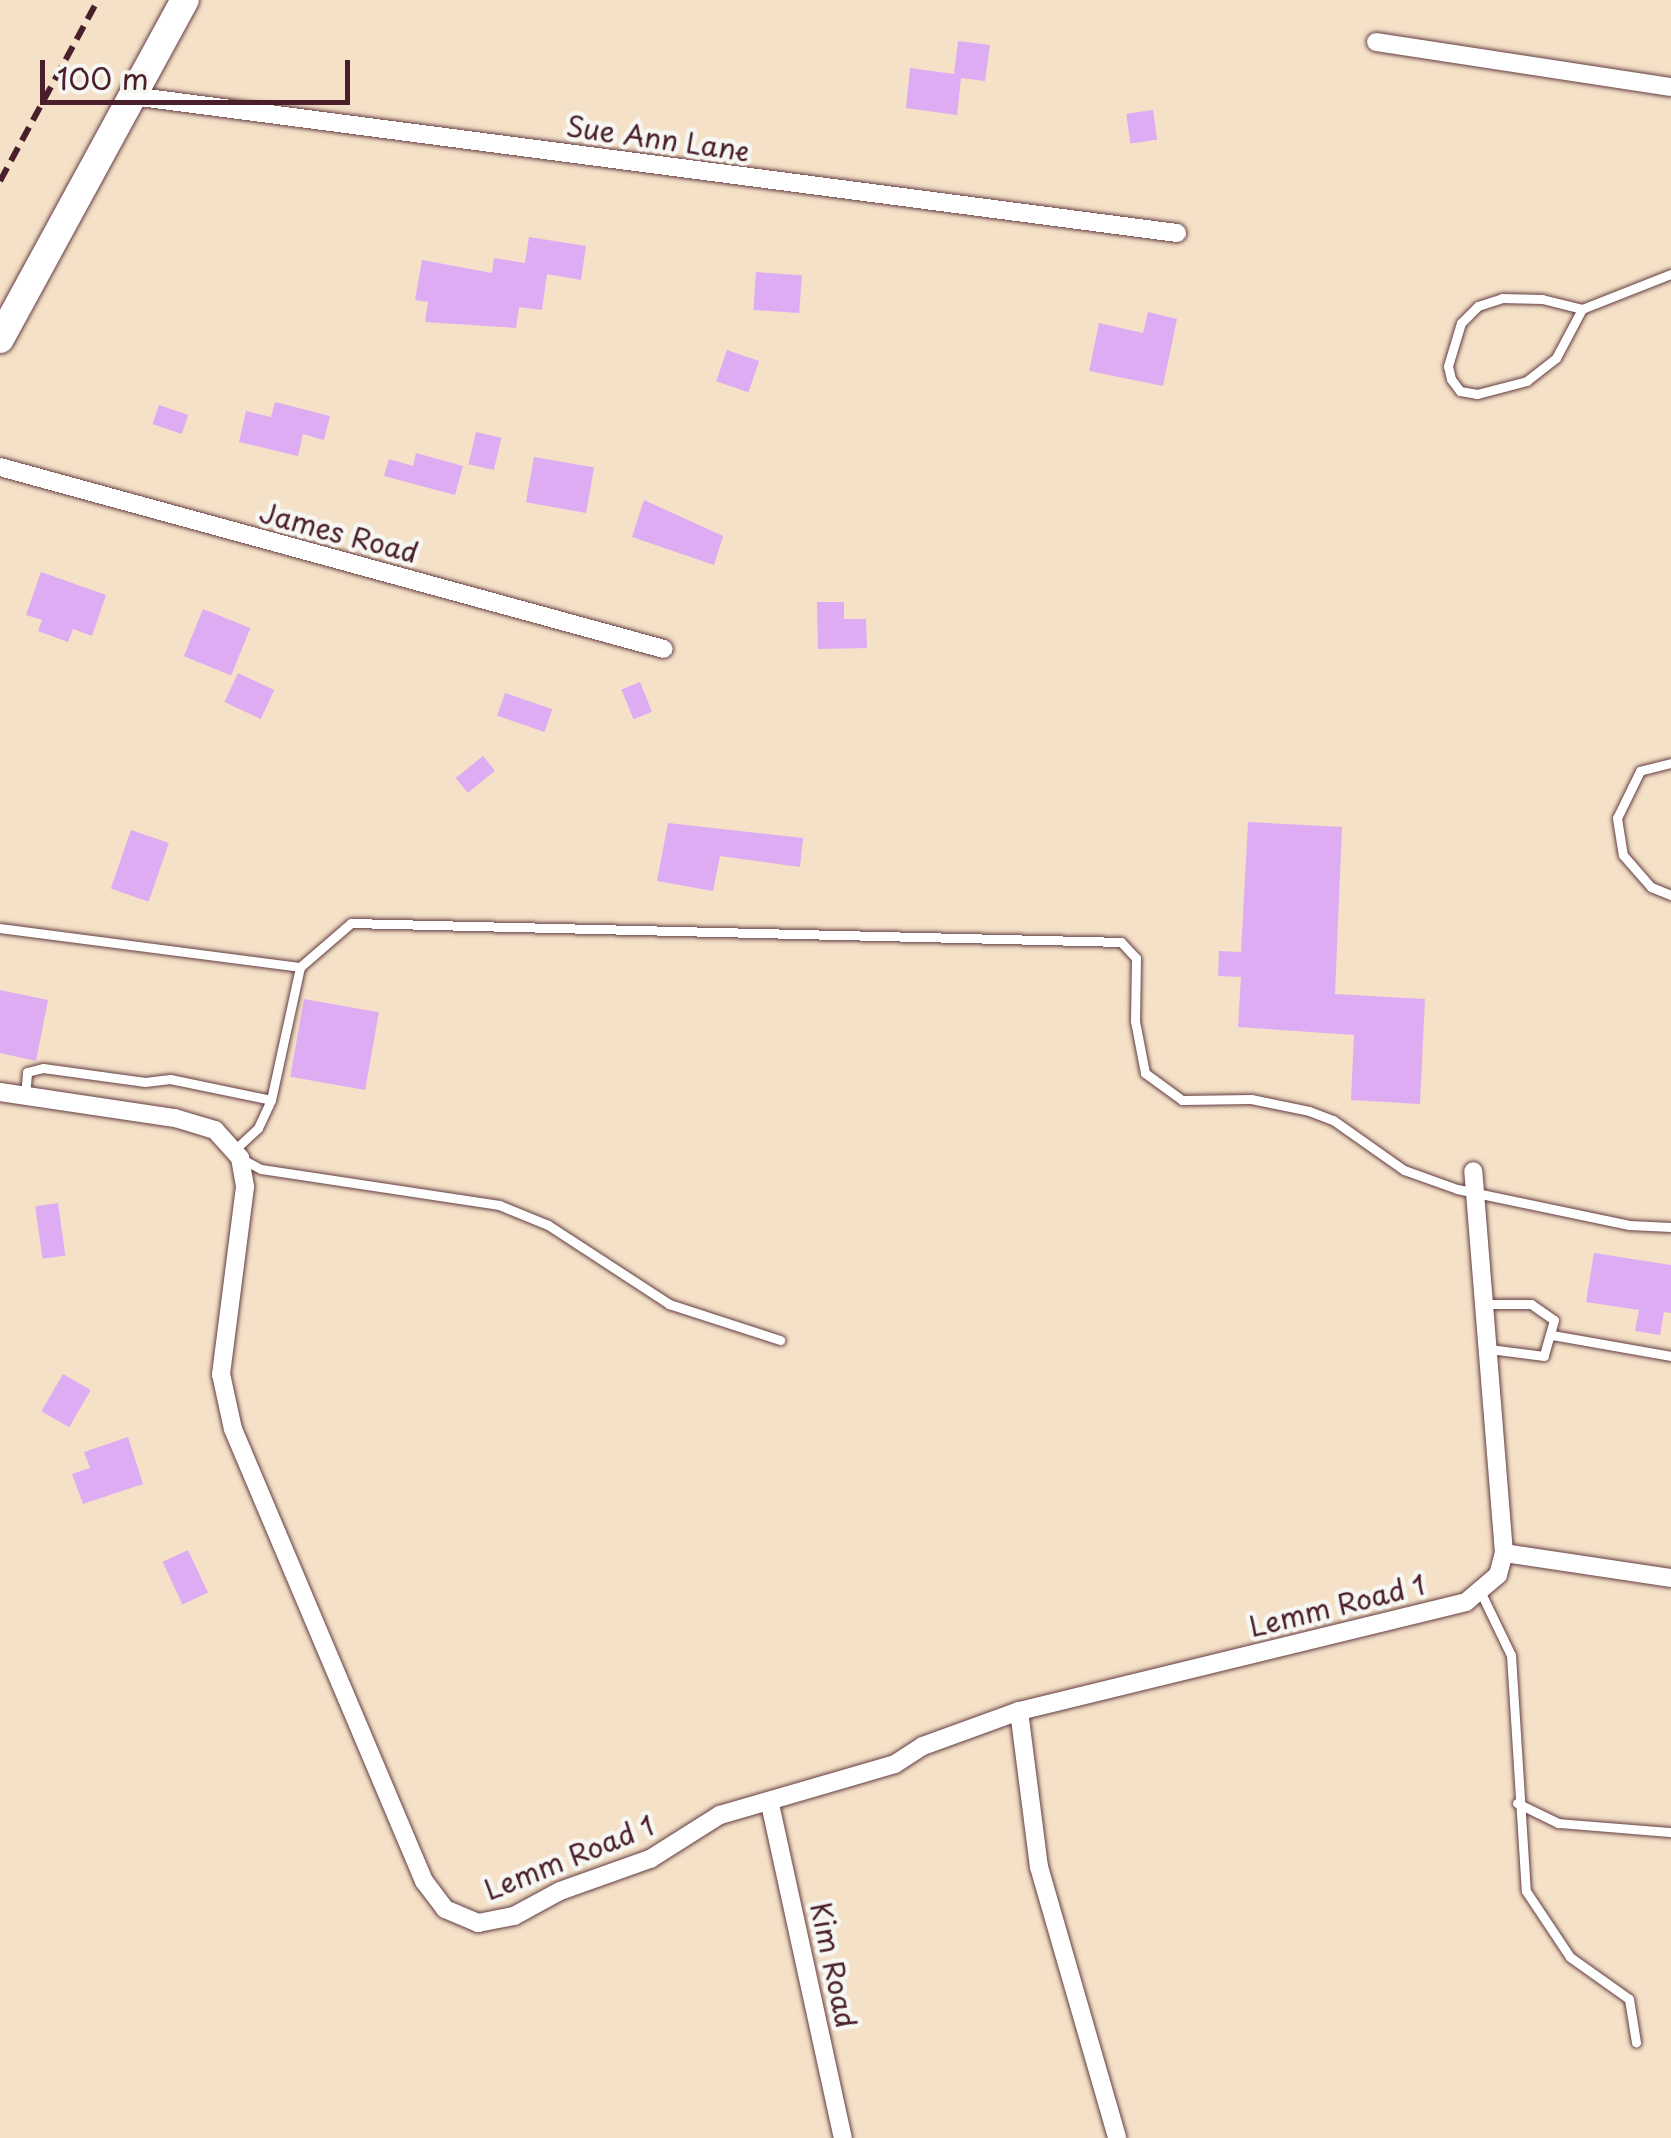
<!DOCTYPE html>
<style>
body{margin:0}
#map{position:relative;width:1671px;height:2138px;overflow:hidden;background:#f4e1c7;font-family:"Playpen Sans",sans-serif}
div>[style]{position:absolute}
[style*='--x']{left:calc(var(--x)*1px);top:calc(var(--y)*1px);width:calc(var(--w)*1px);rotate:calc(var(--a)*1deg)}
.building>*{inset:0;background:#deacf2;transform-origin:0 0}
.roads{filter:drop-shadow(0 0 2px #643c42) drop-shadow(0 0 2px #643c42)}
.service>*{height:9px;margin:-4.5px;padding:0 4.5px;transform-origin:4.5px;border-radius:4.5px;background:#fff}
.minor>*{height:18px;margin:-9px;padding:0 9px;transform-origin:9px;border-radius:9px;background:#fff}
.secondary>*{height:28px;margin:-14px;padding:0 14px;transform-origin:14px;border-radius:14px;background:#fff}
.rail>*{height:6px;margin-top:-3px;transform-origin:0;background:repeating-linear-gradient(90deg,#4a1f2b 0 15px,transparent 0 23px)}
span{translate:-50% -50%;white-space:nowrap;text-align:center;line-height:1.15;-webkit-text-stroke:9px #f6f6f2;paint-order:stroke}
.street-label{font-size:28px;color:#4a1f2b}
.scale{position:absolute;left:40px;top:60px;width:310px;height:45px;box-sizing:border-box;border:5px solid #4a1f2b;border-top:0;padding-left:12px;font-size:30px;line-height:35px;white-space:nowrap;color:#4a1f2b;-webkit-text-stroke:8px #f6f6f2;paint-order:stroke}
</style>
<div id="map">
<div class="building">
<i style="clip-path:polygon(958px 41px,990px 45px,985px 81px,961px 78px,957px 115px,906px 108px,910px 68px,954px 74px)"></i>
<i style="left:1153px;top:110px;width:30px;height:27px;rotate:82deg"></i>
<i style="clip-path:polygon(529px 237px,586px 246px,581px 280px,547px 274px,542px 310px,519px 307px,516px 328px,425px 322px,428px 302px,415px 300px,422px 260px,492px 273px,494px 258px,525px 263px)"></i>
<i style="left:756px;top:272px;width:46px;height:38px;rotate:4deg"></i>
<i style="clip-path:polygon(1148px 312px,1177px 319px,1163px 386px,1089px 371px,1099px 323px,1143px 333px)"></i>
<i style="left:727px;top:350px;width:34px;height:33px;rotate:19deg"></i>
<i style="clip-path:polygon(275px 402px,330px 416px,324px 440px,303px 434px,298px 456px,239px 442px,246px 411px,271px 417px)"></i>
<i style="left:159px;top:405px;width:31px;height:20px;rotate:19deg"></i>
<i style="left:476px;top:432px;width:26px;height:33px;rotate:13deg"></i>
<i style="clip-path:polygon(416px 453px,463px 466px,455px 495px,384px 476px,389px 459px,413px 466px)"></i>
<i style="left:534px;top:457px;width:61px;height:46px;rotate:10deg"></i>
<i style="clip-path:polygon(644px 500px,723px 536px,714px 565px,632px 537px)"></i>
<i style="clip-path:polygon(41px 572px,106px 595px,92px 636px,73px 629px,68px 642px,38px 631px,42px 620px,26px 615px)"></i>
<i style="clip-path:polygon(817px 602px,844px 602px,844px 619px,866px 619px,867px 648px,818px 649px)"></i>
<i style="left:203px;top:609px;width:51px;height:51px;rotate:22deg"></i>
<i style="left:238px;top:673px;width:40px;height:32px;rotate:25deg"></i>
<i style="left:640px;top:682px;width:32px;height:20px;rotate:68deg"></i>
<i style="left:505px;top:693px;width:50px;height:24px;rotate:19deg"></i>
<i style="left:483px;top:756px;width:19px;height:35px;rotate:51deg"></i>
<i style="clip-path:polygon(1248px 822px,1342px 827px,1335px 994px,1425px 999px,1420px 1104px,1351px 1100px,1354px 1035px,1238px 1027px,1241px 977px,1218px 976px,1219px 951px,1241px 952px)"></i>
<i style="clip-path:polygon(668px 823px,803px 838px,800px 867px,720px 856px,713px 891px,657px 881px)"></i>
<i style="left:131px;top:830px;width:40px;height:62px;rotate:19deg"></i>
<i style="clip-path:polygon(0 990px,48px 1000px,36px 1061px,0 1053px)"></i>
<i style="left:304px;top:999px;width:76px;height:79px;rotate:10deg"></i>
<i style="left:58px;top:1203px;width:53px;height:23px;rotate:82deg"></i>
<i style="clip-path:polygon(1594px 1253px,1671px 1265px,1671px 1313px,1664px 1312px,1660px 1335px,1635px 1331px,1639px 1310px,1586px 1302px)"></i>
<i style="left:63px;top:1374px;width:32px;height:43px;rotate:30deg"></i>
<i style="clip-path:polygon(128px 1437px,143px 1484px,83px 1504px,72px 1474px,90px 1468px,84px 1452px)"></i>
<i style="left:188px;top:1550px;width:47px;height:28px;rotate:65deg"></i>
</div>
<div class="roads">
<div class="service">
<i style="--x:1582;--y:309;--w:55;--a:118"></i>
<i style="--x:1556;--y:358;--w:37;--a:142"></i>
<i style="--x:1527;--y:381;--w:52;--a:165.4"></i>
<i style="--x:1477;--y:394;--w:17;--a:-170"></i>
<i style="--x:1460;--y:391;--w:15;--a:-127"></i>
<i style="--x:1451;--y:379;--w:13;--a:-103"></i>
<i style="--x:1448;--y:366;--w:45;--a:-73.2"></i>
<i style="--x:1461;--y:323;--w:24;--a:-45"></i>
<i style="--x:1478;--y:306;--w:25;--a:-18"></i>
<i style="--x:1502;--y:298;--w:40;--a:1.4"></i>
<i style="--x:1542;--y:299;--w:41;--a:14"></i>
<i style="--x:1582;--y:309;--w:96;--a:-21.5"></i>
<i style="--x:1671;--y:763;--w:32;--a:166"></i>
<i style="--x:1640;--y:771;--w:52;--a:116.1"></i>
<i style="--x:1617;--y:818;--w:37;--a:81"></i>
<i style="--x:1623;--y:855;--w:43;--a:48.8"></i>
<i style="--x:1651;--y:887;--w:22;--a:22"></i>
<i style="--x:0;--y:928;--w:303;--a:7.4"></i>
<i style="--x:25;--y:1096;--w:24;--a:-85"></i>
<i style="--x:27;--y:1072;--w:16;--a:-14"></i>
<i style="--x:43;--y:1068;--w:103;--a:7.8"></i>
<i style="--x:145;--y:1082;--w:25;--a:-7"></i>
<i style="--x:170;--y:1079;--w:103;--a:11.7"></i>
<i style="--x:271;--y:1100;--w:31;--a:115"></i>
<i style="--x:258;--y:1128;--w:33;--a:137"></i>
<i style="--x:271;--y:1100;--w:136;--a:-77.7"></i>
<i style="--x:300;--y:967;--w:67;--a:-40.8"></i>
<i style="--x:351;--y:923;--w:770;--a:1.41"></i>
<i style="--x:1121;--y:942;--w:22;--a:47"></i>
<i style="--x:1136;--y:958;--w:63;--a:90.9"></i>
<i style="--x:1135;--y:1021;--w:53;--a:79.1"></i>
<i style="--x:1145;--y:1073;--w:46;--a:36.1"></i>
<i style="--x:1182;--y:1100;--w:69;--a:-0.8"></i>
<i style="--x:1251;--y:1099;--w:59;--a:11.7"></i>
<i style="--x:1309;--y:1111;--w:26;--a:21"></i>
<i style="--x:1333;--y:1120;--w:87;--a:35.2"></i>
<i style="--x:1404;--y:1170;--w:56;--a:19.7"></i>
<i style="--x:1457;--y:1189;--w:176;--a:11.8"></i>
<i style="--x:1629;--y:1225;--w:42;--a:2.7"></i>
<i style="--x:242;--y:1159;--w:21;--a:28"></i>
<i style="--x:261;--y:1169;--w:241;--a:8.6"></i>
<i style="--x:499;--y:1205;--w:53;--a:22.2"></i>
<i style="--x:548;--y:1225;--w:145;--a:33.1"></i>
<i style="--x:669;--y:1304;--w:117;--a:18"></i>
<i style="--x:1485;--y:1304;--w:46;--a:0"></i>
<i style="--x:1531;--y:1304;--w:28;--a:35"></i>
<i style="--x:1554;--y:1320;--w:37;--a:106"></i>
<i style="--x:1544;--y:1356;--w:55;--a:-172.7"></i>
<i style="--x:1552;--y:1335;--w:121;--a:10"></i>
<i style="--x:1480;--y:1591;--w:71;--a:64.2"></i>
<i style="--x:1511;--y:1655;--w:236;--a:86.4"></i>
<i style="--x:1526;--y:1891;--w:79;--a:56.3"></i>
<i style="--x:1570;--y:1957;--w:72;--a:35.4"></i>
<i style="--x:1629;--y:1999;--w:44;--a:80.8"></i>
<i style="--x:1517;--y:1803;--w:46;--a:26"></i>
<i style="--x:1558;--y:1823;--w:113;--a:4.6"></i>
</div>
<div class="minor">
<i style="--x:1376;--y:42;--w:298;--a:8.7"></i>
<i style="--x:132;--y:96;--w:1054;--a:7.47"></i>
<i style="--x:0;--y:467;--w:688;--a:15.33"></i>
<i style="--x:0;--y:1092;--w:177;--a:8.5"></i>
<i style="--x:175;--y:1118;--w:42;--a:16.7"></i>
<i style="--x:215;--y:1130;--w:38;--a:48"></i>
<i style="--x:240;--y:1158;--w:29;--a:80"></i>
<i style="--x:245;--y:1187;--w:189;--a:97.3"></i>
<i style="--x:221;--y:1374;--w:56;--a:77.7"></i>
<i style="--x:233;--y:1429;--w:491;--a:67.1"></i>
<i style="--x:424;--y:1881;--w:35;--a:53"></i>
<i style="--x:445;--y:1909;--w:36;--a:23"></i>
<i style="--x:478;--y:1923;--w:37;--a:-11"></i>
<i style="--x:514;--y:1916;--w:52;--a:-28.5"></i>
<i style="--x:560;--y:1891;--w:96;--a:-19.6"></i>
<i style="--x:650;--y:1859;--w:83;--a:-32.2"></i>
<i style="--x:720;--y:1815;--w:182;--a:-16.2"></i>
<i style="--x:895;--y:1764;--w:33;--a:-33"></i>
<i style="--x:923;--y:1746;--w:102;--a:-20"></i>
<i style="--x:1019;--y:1711;--w:460;--a:-13.7"></i>
<i style="--x:1466;--y:1602;--w:42;--a:-40.2"></i>
<i style="--x:1498;--y:1575;--w:23;--a:-75"></i>
<i style="--x:1504;--y:1553;--w:383;--a:-94.6"></i>
<i style="--x:1504;--y:1553;--w:169;--a:8.5"></i>
<i style="--x:1019;--y:1711;--w:157;--a:82.7"></i>
<i style="--x:1039;--y:1867;--w:282;--a:73.9"></i>
<i style="--x:770;--y:1804;--w:342;--a:77.7"></i>
</div>
<div class="secondary">
<i style="--x:0;--y:339;--w:386;--a:-61.4"></i>
</div>
</div>
<div class="rail">
<i style="--x:0;--y:181;--w:206;--a:-61.6"></i>
</div>
<div class="street-label">
<span style="left:658px;top:138px;rotate:8deg">Sue Ann Lane</span>
<span style="left:339px;top:532px;rotate:15deg">James Road</span>
<span style="left:1337px;top:1605px;rotate:-14deg">Lemm Road 1</span>
<span style="left:569px;top:1857px;rotate:-22deg">Lemm Road 1</span>
<span style="left:834px;top:1965px;rotate:78deg">Kim Road</span>
</div>
<div class="scale">100 m</div>
</div>
